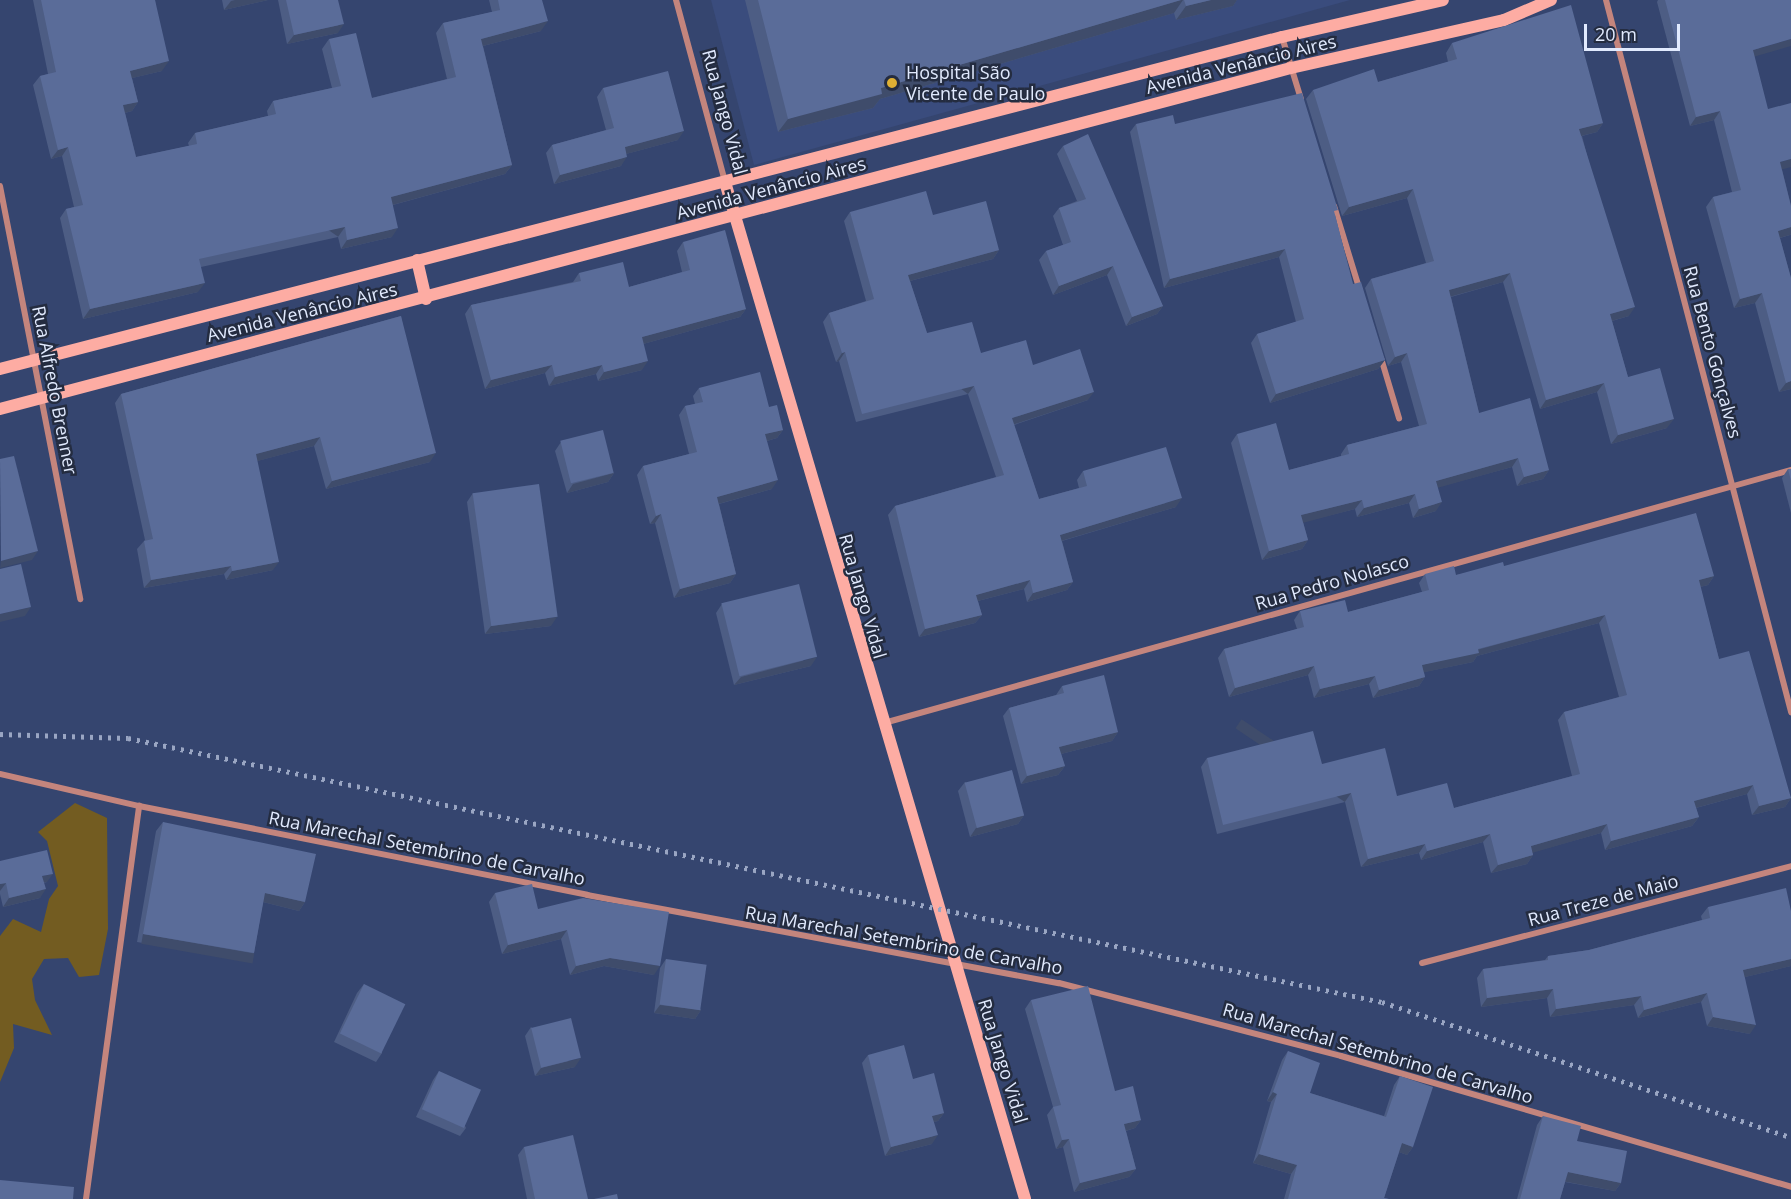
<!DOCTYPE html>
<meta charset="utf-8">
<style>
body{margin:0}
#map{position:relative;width:1791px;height:1199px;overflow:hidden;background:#35456f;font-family:"Open Sans",sans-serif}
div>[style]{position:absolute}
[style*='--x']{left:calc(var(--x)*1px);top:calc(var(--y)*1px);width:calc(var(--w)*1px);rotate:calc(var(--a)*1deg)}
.built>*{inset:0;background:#3a4c7d}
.green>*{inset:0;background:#735c21}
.street>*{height:6px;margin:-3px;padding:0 3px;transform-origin:3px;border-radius:3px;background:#c4857d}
.secondary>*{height:12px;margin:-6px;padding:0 6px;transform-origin:6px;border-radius:6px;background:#fdaca3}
.rail>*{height:4.5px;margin-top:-2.25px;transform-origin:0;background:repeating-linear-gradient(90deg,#9aa6c3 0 3px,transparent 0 9px)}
.wall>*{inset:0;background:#4d5d84}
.shaded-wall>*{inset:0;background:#3f4c6b;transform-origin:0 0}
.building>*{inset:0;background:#5a6c99;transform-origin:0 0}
.dots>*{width:16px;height:16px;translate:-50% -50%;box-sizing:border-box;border:3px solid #242c40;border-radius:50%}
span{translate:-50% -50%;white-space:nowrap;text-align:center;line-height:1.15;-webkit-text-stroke:5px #242c40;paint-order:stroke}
.street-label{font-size:18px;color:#e1eafe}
.poi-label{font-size:18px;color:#e1eafe}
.left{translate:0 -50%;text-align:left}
.scale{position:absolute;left:1584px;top:24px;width:96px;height:27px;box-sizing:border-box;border:3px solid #e1eafe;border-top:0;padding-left:8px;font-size:18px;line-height:21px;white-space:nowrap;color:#e1eafe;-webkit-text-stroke:4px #242c40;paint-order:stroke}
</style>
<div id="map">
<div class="built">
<i style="clip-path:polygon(711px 0,1350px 0,754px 165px)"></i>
</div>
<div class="green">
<i style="clip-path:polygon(75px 803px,107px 818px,108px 929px,99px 975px,79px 977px,68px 958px,44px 959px,32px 979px,35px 1000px,52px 1035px,13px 1024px,14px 1048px,0 1082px,0 936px,13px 919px,41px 932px,49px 899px,58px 886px,47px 841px,38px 832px)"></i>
</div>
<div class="street">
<i style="--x:676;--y:0;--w:188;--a:74.9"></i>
<i style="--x:1606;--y:0;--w:736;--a:75.43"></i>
<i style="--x:1282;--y:37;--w:65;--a:73"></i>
<i style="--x:0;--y:186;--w:421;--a:79"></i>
<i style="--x:1334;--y:206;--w:86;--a:73"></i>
<i style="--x:1381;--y:358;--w:63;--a:73.3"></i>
<i style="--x:884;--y:723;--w:942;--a:-15.59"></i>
<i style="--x:0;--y:774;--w:143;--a:13"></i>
<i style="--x:139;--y:806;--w:457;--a:11.2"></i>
<i style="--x:587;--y:895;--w:480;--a:10.6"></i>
<i style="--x:1059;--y:983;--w:291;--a:14.5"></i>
<i style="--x:1341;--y:1056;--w:469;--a:16.2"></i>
<i style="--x:1422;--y:963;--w:382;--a:-14.7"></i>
<i style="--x:86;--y:1199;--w:397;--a:-82.3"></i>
</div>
<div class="secondary">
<i style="--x:725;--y:182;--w:1060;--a:73.56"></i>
<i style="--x:417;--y:260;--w:40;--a:77"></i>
<i style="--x:0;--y:369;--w:1324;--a:-14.52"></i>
<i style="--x:1282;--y:37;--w:165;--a:-12.9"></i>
<i style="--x:0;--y:409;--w:1335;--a:-14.8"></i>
<i style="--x:1291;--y:68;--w:218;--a:-12.7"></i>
<i style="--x:1504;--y:20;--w:51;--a:-23.1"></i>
</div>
<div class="rail">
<i style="--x:0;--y:734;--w:128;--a:1.8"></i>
<i style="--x:128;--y:738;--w:1281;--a:11.89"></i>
<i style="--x:1382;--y:1002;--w:431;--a:18.3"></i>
</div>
<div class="wall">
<i style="clip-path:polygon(33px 0,155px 0,162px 71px,132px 78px,138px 102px,132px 111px,125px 113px,136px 157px,189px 146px,188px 143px,195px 133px,268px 116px,267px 111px,273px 101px,332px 88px,322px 49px,329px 39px,372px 98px,447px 79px,436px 33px,443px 23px,492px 12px,489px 0,542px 0,541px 31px,483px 46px,512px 165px,505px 174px,393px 205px,392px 237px,341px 249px,338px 237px,201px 267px,198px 292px,83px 319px,60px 218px,66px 209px,74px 207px,62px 156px,51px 159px,33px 85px,40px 76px,48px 74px)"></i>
<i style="clip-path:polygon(222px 0,268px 0,224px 10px)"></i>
<i style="clip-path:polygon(278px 0,338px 0,338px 33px,287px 44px)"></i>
<i style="clip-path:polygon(745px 0,1237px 0,1233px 6px,1176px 20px,1174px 13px,880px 99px,873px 108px,778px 132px)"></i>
<i style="clip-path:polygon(1658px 0,1791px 0,1754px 57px,1791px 206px,1791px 234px,1790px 235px,1780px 238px,1791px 278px,1791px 389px,1779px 392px,1755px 303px,1734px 308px,1706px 207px,1713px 197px,1732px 192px,1714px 120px,1690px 126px,1657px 2px)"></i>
<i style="clip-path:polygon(1452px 43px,1603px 123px,1597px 132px,1582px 136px,1629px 316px,1612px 321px,1628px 377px,1667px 428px,1611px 444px,1597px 392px,1540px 409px,1503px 282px,1451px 297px,1479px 413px,1549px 470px,1543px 479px,1517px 486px,1512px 467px,1438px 487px,1436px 511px,1413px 518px,1409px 503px,1357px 517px,1355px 509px,1303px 522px,1308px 540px,1302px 549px,1262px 560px,1231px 443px,1237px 434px,1289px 470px,1341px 456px,1341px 454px,1347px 445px,1419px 426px,1401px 362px,1388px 366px,1365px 288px,1371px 279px,1426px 263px,1407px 198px,1342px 216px,1306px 99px,1313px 90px,1378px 82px,1448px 62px,1446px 53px)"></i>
<i style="clip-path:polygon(603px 88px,678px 140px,626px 154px,621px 166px,554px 184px,546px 153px,552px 145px,606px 130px,597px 97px)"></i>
<i style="clip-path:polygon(1136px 124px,1175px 124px,1335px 215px,1353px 284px,1385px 360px,1378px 369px,1270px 403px,1251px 343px,1257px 334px,1296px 322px,1279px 257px,1164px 288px,1130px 132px)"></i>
<i style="clip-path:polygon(1063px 146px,1163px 306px,1157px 314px,1126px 326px,1107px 275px,1053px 295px,1039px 260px,1046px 251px,1063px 245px,1053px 216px,1059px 208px,1077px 201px,1057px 154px)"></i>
<i style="clip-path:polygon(850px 212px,933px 215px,999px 250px,993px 259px,910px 281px,927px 333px,981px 353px,1033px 365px,1088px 400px,1014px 425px,1039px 499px,1079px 488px,1077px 480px,1083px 471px,1176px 507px,1062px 541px,1073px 582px,1067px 590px,1027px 602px,1024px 589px,978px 601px,982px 615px,975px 623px,919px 637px,888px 515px,895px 506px,996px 477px,968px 394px,856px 422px,839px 361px,836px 362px,823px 322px,829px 313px,866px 301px,844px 221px)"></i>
<i style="clip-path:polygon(683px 242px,746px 309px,740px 317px,643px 344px,642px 370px,598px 381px,596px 374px,549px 386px,545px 373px,485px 389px,465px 314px,471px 305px,573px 282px,579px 273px,629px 287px,682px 272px,677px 251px)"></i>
<i style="clip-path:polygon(401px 316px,430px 462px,326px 489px,314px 446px,257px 461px,273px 570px,226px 580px,224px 574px,144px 588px,137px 549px,144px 541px,145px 540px,115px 403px,121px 394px)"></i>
<i style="clip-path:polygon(699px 388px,769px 407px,783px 430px,777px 438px,767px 441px,772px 489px,719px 504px,736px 574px,730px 583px,674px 598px,655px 523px,650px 524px,637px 475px,643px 466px,689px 454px,679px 415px,685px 406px,695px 404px,693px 396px)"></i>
<i style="clip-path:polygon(561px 442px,614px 473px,608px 482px,567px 493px,555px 451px)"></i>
<i style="clip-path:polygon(1788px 469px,1791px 469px,1791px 513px,1782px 478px)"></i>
<i style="clip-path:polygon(473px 493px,551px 626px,485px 634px,467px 502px)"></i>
<i style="clip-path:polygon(1504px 566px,1714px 576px,1708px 585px,1700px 587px,1719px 659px,1791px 798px,1785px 807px,1752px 815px,1747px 794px,1696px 808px,1699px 817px,1692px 826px,1605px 850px,1601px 833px,1533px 852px,1533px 855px,1527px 864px,1491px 873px,1483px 842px,1421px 860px,1419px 853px,1361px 867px,1345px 802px,1217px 834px,1201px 767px,1207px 758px,1322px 764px,1397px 796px,1454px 808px,1572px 776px,1558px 720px,1564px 712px,1619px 697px,1599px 623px,1477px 656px,1473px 662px,1424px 672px,1425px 677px,1419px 686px,1373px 698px,1369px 684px,1314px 698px,1308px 675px,1229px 697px,1218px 658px,1224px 649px,1297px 629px,1294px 620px,1300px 611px,1348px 612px,1422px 592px,1419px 583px,1425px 574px,1456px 575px)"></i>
<i style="clip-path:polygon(722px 604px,811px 666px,734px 685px,716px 613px)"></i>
<i style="clip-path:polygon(1062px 686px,1118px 732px,1112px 741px,1061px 754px,1065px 766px,1058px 775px,1021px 784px,1003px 716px,1009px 708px,1056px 695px)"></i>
<i style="clip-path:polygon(965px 782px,1024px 815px,1018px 824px,970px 837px,958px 791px)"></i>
<i style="clip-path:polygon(163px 822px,305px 902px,299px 911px,263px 902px,254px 953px,248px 961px,137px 942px,156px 831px)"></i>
<i style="clip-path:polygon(0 861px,47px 882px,44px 883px,40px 898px,3px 907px,0 894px)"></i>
<i style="clip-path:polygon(495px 893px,538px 909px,654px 975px,604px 966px,570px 975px,561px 939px,502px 954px,489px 902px)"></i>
<i style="clip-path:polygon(1708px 907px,1791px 911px,1791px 966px,1745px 977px,1750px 1034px,1707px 1026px,1701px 1002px,1638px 1018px,1634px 1005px,1550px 1017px,1547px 998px,1481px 1007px,1477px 978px,1483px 969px,1545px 960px,1548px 956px,1589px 950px,1702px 920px,1701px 916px)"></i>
<i style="clip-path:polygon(666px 959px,701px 1010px,695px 1019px,654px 1013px,660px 968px)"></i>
<i style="clip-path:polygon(364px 984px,382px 1053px,376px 1062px,334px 1042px,357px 993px)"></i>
<i style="clip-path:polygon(1031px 1000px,1141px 1120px,1135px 1128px,1126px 1131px,1136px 1169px,1129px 1177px,1074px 1192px,1063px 1147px,1056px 1149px,1047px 1115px,1053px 1107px,1025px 1009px)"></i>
<i style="clip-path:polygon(531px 1027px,575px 1067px,535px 1076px,525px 1036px)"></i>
<i style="clip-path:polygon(1288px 1051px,1310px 1093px,1384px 1116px,1394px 1085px,1400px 1076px,1413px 1147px,1407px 1155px,1399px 1152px,1384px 1198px,1389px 1199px,1284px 1199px,1291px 1174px,1253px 1163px,1271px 1102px,1267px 1101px,1282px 1060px)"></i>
<i style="clip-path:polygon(868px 1055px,913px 1079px,944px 1113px,938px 1121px,934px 1122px,932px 1144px,885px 1156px,862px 1063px)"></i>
<i style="clip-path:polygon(439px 1071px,466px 1128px,460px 1136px,416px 1117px,433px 1080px)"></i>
<i style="clip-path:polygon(1543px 1116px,1577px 1141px,1621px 1183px,1615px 1191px,1565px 1182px,1560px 1199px,1517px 1199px,1537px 1125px)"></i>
<i style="clip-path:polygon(524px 1147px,588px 1199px,527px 1199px,518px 1155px)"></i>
</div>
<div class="shaded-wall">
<i style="clip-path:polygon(235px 0,268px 0,224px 10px,231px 1px)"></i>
<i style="clip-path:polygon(1181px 0,1183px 0,1174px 13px,880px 99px,873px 108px,778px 132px,788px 119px,881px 88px)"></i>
<i style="clip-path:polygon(1211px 0,1237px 0,1233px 6px,1176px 20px,1186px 6px)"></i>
<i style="clip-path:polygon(548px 21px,541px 31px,475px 48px,481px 39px)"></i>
<i style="clip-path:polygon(344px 24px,338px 33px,287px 44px,294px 35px)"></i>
<i style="clip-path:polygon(1791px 39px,1791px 46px,1746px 59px,1753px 50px)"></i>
<i style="clip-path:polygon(169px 61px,162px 71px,124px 80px,130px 71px)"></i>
<i style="clip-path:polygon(138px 102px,132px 111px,117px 115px,123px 105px)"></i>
<i style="clip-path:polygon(1720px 111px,1714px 120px,1690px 126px,1696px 117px)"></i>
<i style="clip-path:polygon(1603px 123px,1597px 132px,1573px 138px,1579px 129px)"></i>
<i style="clip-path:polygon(684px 131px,678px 140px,619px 156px,625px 147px)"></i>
<i style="clip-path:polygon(68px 147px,62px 156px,51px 159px,58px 150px)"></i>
<i style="clip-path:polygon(627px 157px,621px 166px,554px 184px,560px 175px)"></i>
<i style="clip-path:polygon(1791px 159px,1791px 167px,1773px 172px,1780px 162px)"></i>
<i style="clip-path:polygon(512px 165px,505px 174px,385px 207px,391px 197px)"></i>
<i style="clip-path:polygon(1413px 189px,1407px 198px,1342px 216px,1349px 207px)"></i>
<i style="left:345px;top:227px;width:12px;height:149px;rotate:125deg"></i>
<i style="clip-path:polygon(1791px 227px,1791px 234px,1790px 235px,1772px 240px,1778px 231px)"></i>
<i style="clip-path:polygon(398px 228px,392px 237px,341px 249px,347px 240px)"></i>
<i style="clip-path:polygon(1285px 249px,1279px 257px,1164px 288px,1170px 279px)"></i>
<i style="clip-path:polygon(999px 250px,993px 259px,902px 283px,908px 275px)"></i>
<i style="clip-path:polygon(1113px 266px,1107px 275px,1053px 295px,1059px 286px)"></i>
<i style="clip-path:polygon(1510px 273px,1503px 282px,1442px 299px,1449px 290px)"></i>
<i style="clip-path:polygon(205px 283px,198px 292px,83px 319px,90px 309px)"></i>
<i style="clip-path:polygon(1762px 293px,1755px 303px,1734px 308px,1740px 299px)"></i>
<i style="clip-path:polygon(1163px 306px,1157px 314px,1126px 326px,1132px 317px)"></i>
<i style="clip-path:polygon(1635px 307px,1629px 316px,1604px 323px,1610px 314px)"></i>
<i style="clip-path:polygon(746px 309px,740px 317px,636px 346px,642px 337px)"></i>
<i style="clip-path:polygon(845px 352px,839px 361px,836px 362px,842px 353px)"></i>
<i style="clip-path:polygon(1407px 353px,1401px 362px,1388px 366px,1395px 357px)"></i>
<i style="clip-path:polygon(1385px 360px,1378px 369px,1270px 403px,1276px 394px)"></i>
<i style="clip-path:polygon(648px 361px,642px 370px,598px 381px,604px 372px)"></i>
<i style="clip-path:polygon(552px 365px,545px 373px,485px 389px,491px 380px)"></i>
<i style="clip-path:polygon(602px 365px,596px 374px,549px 386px,555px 377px)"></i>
<i style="clip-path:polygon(1791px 381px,1791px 389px,1779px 392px,1786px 383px)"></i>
<i style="clip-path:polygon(1604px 383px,1597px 392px,1540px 409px,1546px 400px)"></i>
<i style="left:974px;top:386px;width:10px;height:115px;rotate:127deg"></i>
<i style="clip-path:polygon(1094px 392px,1088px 400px,1006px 427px,1012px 418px)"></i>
<i style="clip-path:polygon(1674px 419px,1667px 428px,1611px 444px,1618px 435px)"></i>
<i style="clip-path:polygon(783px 430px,777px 438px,759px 443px,765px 434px)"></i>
<i style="clip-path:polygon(320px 437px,314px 446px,250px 463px,256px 454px)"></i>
<i style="clip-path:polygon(436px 453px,430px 462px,326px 489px,332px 481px)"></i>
<i style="clip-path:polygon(1518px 458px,1512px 467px,1430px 490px,1436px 481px)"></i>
<i style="clip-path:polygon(1549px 470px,1543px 479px,1517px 486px,1524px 477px)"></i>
<i style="clip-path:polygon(614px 473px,608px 482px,567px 493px,573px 484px)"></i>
<i style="clip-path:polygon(778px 480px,772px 489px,711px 506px,717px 497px)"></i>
<i style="clip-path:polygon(1415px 494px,1409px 503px,1357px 517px,1364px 508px)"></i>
<i style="clip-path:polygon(1182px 498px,1176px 507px,1054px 543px,1060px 535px)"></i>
<i style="clip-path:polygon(1362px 500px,1355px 509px,1295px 525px,1301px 515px)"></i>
<i style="clip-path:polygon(1442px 502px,1436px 511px,1413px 518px,1419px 509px)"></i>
<i style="clip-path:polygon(661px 514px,655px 523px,650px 524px,656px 516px)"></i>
<i style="clip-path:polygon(1308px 540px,1302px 549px,1262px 560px,1269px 551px)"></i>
<i style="clip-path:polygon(38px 551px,32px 560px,0 568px,1px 561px)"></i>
<i style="clip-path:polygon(279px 562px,273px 570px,226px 580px,232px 571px)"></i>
<i style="clip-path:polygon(231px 566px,224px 574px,144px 588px,151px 580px)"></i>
<i style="clip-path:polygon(736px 574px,730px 583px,674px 598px,680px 589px)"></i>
<i style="clip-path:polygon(1714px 576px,1708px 585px,1692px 589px,1699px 580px)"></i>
<i style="clip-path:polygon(1030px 580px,1024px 589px,970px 603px,976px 595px)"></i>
<i style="clip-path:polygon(1073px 582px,1067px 590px,1027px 602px,1033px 593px)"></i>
<i style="clip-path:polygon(31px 607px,25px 616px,0 622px,0 614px)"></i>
<i style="clip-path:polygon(982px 615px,975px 623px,919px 637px,925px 629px)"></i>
<i style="clip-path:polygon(1605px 615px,1599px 623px,1477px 656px,1473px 662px,1416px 674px,1422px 665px)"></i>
<i style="clip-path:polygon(557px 617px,551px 626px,485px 634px,491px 626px)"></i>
<i style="clip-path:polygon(817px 657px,811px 666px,734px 685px,741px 677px)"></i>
<i style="clip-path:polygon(1314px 666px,1308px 675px,1229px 697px,1235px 688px)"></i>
<i style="clip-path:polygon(1375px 676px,1369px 684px,1314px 698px,1320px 689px)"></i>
<i style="clip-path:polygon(1425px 677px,1419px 686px,1373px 698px,1379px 690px)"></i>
<i style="clip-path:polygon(1118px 732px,1112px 741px,1053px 756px,1059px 747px)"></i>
<i style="clip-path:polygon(1065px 766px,1058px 775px,1021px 784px,1027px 776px)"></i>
<i style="clip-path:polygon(1753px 785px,1747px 794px,1688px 810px,1694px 801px)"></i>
<i style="left:1351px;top:793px;width:11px;height:132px;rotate:124deg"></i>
<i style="clip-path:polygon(1791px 798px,1785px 807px,1752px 815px,1759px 806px)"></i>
<i style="clip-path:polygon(1024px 815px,1018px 824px,970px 837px,976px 828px)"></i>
<i style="clip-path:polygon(1699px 817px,1692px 826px,1605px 850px,1611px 841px)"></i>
<i style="clip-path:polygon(1607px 824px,1601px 833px,1525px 855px,1531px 846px)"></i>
<i style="clip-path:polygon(1490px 834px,1483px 842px,1421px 860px,1427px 851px)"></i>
<i style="clip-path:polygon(1425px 844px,1419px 853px,1361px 867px,1368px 859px)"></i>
<i style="clip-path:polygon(1533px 855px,1527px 864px,1491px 873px,1498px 865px)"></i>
<i style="clip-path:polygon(53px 874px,47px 882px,36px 884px,42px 876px)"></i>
<i style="clip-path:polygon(6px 883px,0 891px,0 884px)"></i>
<i style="clip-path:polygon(46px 889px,40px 898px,3px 907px,9px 898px)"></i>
<i style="clip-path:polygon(265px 893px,305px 902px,299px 911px,259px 901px)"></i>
<i style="clip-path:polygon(567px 930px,561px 939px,502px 954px,508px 945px)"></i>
<i style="left:143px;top:934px;width:113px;height:10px;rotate:10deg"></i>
<i style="clip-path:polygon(610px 958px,660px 966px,654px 975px,604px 966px,570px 975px,576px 966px)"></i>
<i style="clip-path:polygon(1791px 959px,1791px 966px,1737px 979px,1743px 970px)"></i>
<i style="clip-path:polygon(1553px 989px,1547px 998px,1481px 1007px,1487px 998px)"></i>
<i style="clip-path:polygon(1707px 993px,1701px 1002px,1638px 1018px,1644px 1010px)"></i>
<i style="clip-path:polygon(1641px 996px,1634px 1005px,1550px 1017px,1556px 1009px)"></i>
<i style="clip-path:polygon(660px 1005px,701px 1010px,695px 1019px,654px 1013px)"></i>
<i style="clip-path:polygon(1713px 1017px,1756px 1025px,1750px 1034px,1707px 1026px)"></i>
<i style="clip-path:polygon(581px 1058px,575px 1067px,535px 1076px,541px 1068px)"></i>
<i style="clip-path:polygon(1273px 1092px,1277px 1094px,1271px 1102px,1267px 1101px)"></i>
<i style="clip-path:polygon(944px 1113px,938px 1121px,926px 1124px,932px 1116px)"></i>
<i style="clip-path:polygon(1141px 1120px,1135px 1128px,1118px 1133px,1124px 1124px)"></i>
<i style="clip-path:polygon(938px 1135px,932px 1144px,885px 1156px,891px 1147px)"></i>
<i style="clip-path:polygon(1069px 1139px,1063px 1147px,1056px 1149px,1062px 1140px)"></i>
<i style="clip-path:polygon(1402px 1143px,1413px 1147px,1407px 1155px,1396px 1151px)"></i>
<i style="clip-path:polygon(1259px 1154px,1297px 1165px,1291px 1174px,1253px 1163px)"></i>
<i style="clip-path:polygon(1136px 1169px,1129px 1177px,1074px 1192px,1080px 1183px)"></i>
<i style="clip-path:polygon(1568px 1172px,1621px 1183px,1615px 1191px,1562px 1181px)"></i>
</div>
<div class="building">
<i style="clip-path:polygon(41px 0,155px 0,169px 61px,130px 71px,138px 102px,123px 105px,136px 157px,197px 144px,195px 133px,276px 114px,273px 101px,341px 86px,329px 39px,356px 33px,372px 98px,456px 77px,443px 23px,500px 10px,498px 0,542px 0,548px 21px,481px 39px,512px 165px,391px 197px,398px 228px,347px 240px,345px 227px,199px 259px,205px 283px,90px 309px,66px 209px,83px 205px,68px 147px,58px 150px,40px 76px,56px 72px)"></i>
<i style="clip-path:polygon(286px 0,338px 0,344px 24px,294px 35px)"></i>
<i style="clip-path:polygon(758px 0,1181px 0,881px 88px,882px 94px,788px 119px)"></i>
<i style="clip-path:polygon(1184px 0,1211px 0,1186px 6px)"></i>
<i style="clip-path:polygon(1665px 0,1791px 0,1791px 39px,1753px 50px,1768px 109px,1791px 103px,1791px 159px,1780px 162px,1791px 206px,1791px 227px,1778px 231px,1791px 278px,1791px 381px,1786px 383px,1762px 293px,1740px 299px,1713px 197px,1741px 190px,1720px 111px,1696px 117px)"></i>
<i style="clip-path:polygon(1571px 5px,1603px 123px,1579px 129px,1635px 307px,1610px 314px,1628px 377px,1660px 368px,1674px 419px,1618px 435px,1604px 383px,1546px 400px,1510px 273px,1449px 290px,1479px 413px,1530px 398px,1549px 470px,1524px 477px,1518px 458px,1436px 481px,1442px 502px,1419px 509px,1415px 494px,1364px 508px,1362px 500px,1301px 515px,1308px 540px,1269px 551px,1237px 434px,1276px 423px,1289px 470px,1349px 454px,1347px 445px,1427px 424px,1407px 353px,1395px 357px,1371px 279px,1434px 261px,1413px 189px,1349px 207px,1313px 90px,1374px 69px,1378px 82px,1457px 59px,1452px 43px)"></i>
<i style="clip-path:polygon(668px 71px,684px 131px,625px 147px,627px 157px,560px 175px,552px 145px,614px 128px,603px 88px)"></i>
<i style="clip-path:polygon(1302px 93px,1338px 210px,1334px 211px,1353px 284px,1361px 282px,1385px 360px,1276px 394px,1257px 334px,1304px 319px,1285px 249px,1170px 279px,1136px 124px,1173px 115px,1175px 124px)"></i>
<i style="clip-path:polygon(1088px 134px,1163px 306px,1132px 317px,1113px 266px,1059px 286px,1046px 251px,1071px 242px,1059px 208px,1086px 199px,1063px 146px)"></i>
<i style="clip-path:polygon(926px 191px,933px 215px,986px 201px,999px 250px,908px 275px,927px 333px,972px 322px,981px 353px,1026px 340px,1033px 365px,1080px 349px,1094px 392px,1012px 418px,1039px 499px,1087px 486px,1083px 471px,1166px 447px,1182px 498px,1060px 535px,1073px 582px,1033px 593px,1030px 580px,976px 595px,982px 615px,925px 629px,895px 506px,1004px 475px,974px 386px,862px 414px,845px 352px,842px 353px,829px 313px,874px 299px,850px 212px)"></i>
<i style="clip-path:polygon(725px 230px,746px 309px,642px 337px,648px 361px,604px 372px,602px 365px,555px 377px,552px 365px,491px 380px,471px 305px,581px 281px,579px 273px,623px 262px,629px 287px,690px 270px,683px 242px)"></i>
<i style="clip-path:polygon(401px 316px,436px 453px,332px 481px,320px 437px,256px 454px,279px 562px,232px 571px,231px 566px,151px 580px,144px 541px,153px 539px,121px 394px)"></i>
<i style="clip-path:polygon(760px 372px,769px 407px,777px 405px,783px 430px,765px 434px,778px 480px,717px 497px,736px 574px,680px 589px,661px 514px,656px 516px,643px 466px,697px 452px,685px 406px,703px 402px,699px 388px)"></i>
<i style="left:603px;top:430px;width:44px;height:44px;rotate:76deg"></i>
<i style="clip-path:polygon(14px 456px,38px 551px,1px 561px,0 459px)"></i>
<i style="clip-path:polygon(1788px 469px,1791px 469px,1791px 481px)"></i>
<i style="left:539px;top:484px;width:134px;height:67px;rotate:82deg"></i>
<i style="clip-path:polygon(1696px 513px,1714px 576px,1699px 580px,1719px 659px,1749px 651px,1791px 798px,1759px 806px,1753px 785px,1694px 801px,1699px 817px,1611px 841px,1607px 824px,1531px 846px,1533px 855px,1498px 865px,1490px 834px,1427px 851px,1425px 844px,1368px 859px,1351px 793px,1223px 825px,1207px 758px,1313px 731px,1322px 764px,1385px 748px,1397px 796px,1447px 783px,1454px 808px,1580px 774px,1564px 712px,1627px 695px,1605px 615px,1478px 649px,1479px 653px,1422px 665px,1425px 677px,1379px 690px,1375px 676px,1320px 689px,1314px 666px,1235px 688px,1224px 649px,1304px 627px,1300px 611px,1345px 600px,1348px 612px,1429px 590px,1425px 574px,1454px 566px,1456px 575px,1503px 562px,1504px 566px)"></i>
<i style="clip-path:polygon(21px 564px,31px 607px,0 614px,0 569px)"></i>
<i style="left:799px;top:584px;width:75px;height:80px;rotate:76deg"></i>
<i style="clip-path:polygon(1104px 675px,1118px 732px,1059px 747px,1065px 766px,1027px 776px,1009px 708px,1064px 693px,1062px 686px)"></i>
<i style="left:1012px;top:770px;width:47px;height:49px;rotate:75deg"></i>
<i style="clip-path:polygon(163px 822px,316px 854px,305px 902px,265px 893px,254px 953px,143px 934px)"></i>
<i style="clip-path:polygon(47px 850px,53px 874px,42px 876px,46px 889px,9px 898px,6px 883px,0 884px,0 861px)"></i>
<i style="clip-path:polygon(532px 884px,538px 909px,583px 898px,669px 912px,660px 966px,610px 958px,576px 966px,567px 930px,508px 945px,495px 893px)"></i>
<i style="clip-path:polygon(1786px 888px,1791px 911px,1791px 959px,1743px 970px,1756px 1025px,1713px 1017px,1707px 993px,1644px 1010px,1641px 996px,1556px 1009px,1553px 989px,1487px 998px,1483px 969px,1548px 960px,1548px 956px,1589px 950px,1710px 918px,1708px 907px)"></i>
<i style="left:666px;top:959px;width:41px;height:46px;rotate:8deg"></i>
<i style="left:364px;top:984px;width:46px;height:55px;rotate:26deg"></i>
<i style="clip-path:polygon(1088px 986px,1115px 1091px,1133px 1086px,1141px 1120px,1124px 1124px,1136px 1169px,1080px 1183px,1069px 1139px,1062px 1140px,1053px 1107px,1061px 1105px,1031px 1000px)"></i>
<i style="left:571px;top:1018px;width:41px;height:41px;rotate:76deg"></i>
<i style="clip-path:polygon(904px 1045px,913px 1079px,934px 1073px,944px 1113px,932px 1116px,938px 1135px,891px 1147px,868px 1055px)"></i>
<i style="clip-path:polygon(1288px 1051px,1320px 1063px,1310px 1093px,1386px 1117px,1400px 1076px,1433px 1087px,1413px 1147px,1402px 1143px,1384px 1198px,1389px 1199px,1288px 1199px,1297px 1165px,1259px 1154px,1277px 1094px,1273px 1092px)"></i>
<i style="left:439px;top:1071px;width:46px;height:42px;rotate:24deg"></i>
<i style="clip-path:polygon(1543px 1116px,1581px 1126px,1577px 1141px,1627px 1151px,1621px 1183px,1568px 1172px,1560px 1199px,1520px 1199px)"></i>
<i style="clip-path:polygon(573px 1135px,588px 1199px,535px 1199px,524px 1147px)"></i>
<i style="clip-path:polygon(0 1180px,74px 1187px,73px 1199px,0 1199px)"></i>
<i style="clip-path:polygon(617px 1194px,618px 1199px,594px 1199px)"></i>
</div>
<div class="dots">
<i style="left:892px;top:83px;background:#dfb034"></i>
</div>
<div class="street-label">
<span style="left:1241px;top:64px;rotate:-14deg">Avenida Venâncio Aires</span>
<span style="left:725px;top:112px;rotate:75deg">Rua Jango Vidal</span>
<span style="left:771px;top:188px;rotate:-15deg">Avenida Venâncio Aires</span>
<span style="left:302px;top:312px;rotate:-14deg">Avenida Venâncio Aires</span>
<span style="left:1713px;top:352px;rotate:75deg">Rua Bento Gonçalves</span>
<span style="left:55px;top:390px;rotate:79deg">Rua Alfredo Brenner</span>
<span style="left:1332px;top:582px;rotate:-16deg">Rua Pedro Nolasco</span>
<span style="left:863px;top:596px;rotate:74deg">Rua Jango Vidal</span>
<span style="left:427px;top:848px;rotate:11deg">Rua Marechal Setembrino de Carvalho</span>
<span style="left:1603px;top:900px;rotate:-15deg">Rua Treze de Maio</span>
<span style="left:904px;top:940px;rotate:10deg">Rua Marechal Setembrino de Carvalho</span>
<span style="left:1378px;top:1053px;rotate:16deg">Rua Marechal Setembrino de Carvalho</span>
<span style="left:1003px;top:1061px;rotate:73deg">Rua Jango Vidal</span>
</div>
<div class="poi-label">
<span class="left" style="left:906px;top:83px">Hospital São<br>Vicente de Paulo</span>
</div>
<div class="scale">20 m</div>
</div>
